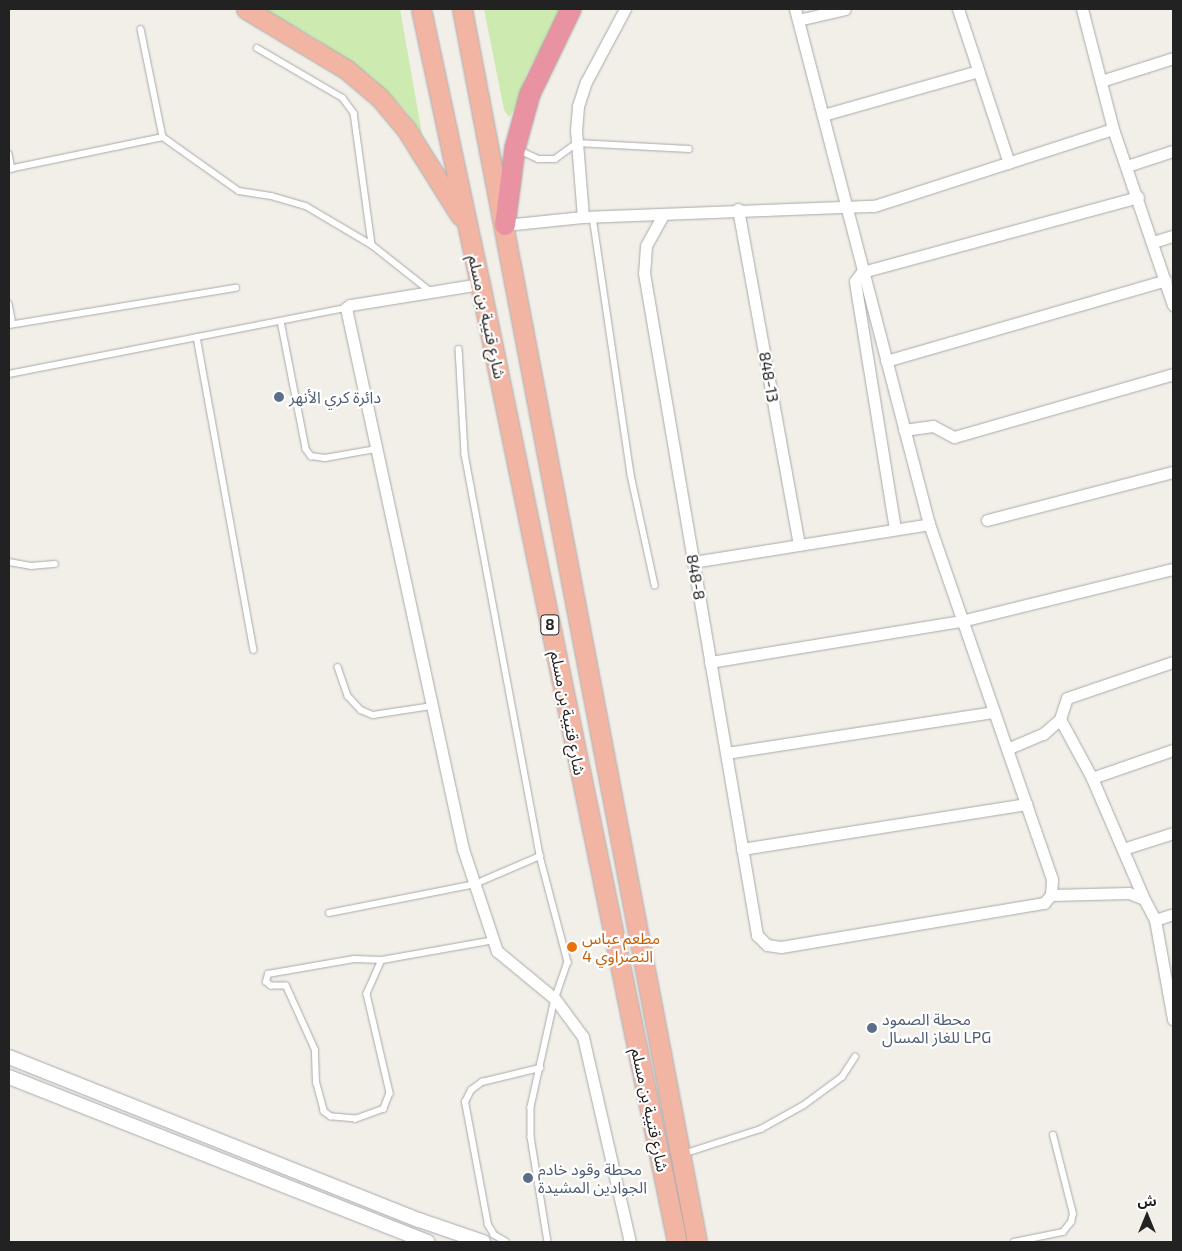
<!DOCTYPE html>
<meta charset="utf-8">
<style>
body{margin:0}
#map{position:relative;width:1182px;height:1251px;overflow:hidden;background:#f2efe9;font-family:"Exo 2","Noto Sans Arabic",sans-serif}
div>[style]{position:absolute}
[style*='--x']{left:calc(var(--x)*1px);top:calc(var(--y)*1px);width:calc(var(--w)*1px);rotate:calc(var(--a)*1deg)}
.grass>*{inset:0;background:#cdebb0}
.roads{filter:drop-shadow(0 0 1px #a9a9a9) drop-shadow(0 0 1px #a9a9a9)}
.service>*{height:5.5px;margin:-2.75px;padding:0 2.75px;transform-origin:2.75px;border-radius:2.75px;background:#fff}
.minor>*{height:11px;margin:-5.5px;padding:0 5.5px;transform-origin:5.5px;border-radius:5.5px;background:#fff}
.tertiary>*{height:14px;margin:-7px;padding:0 7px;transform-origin:7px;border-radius:7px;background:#fff}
.trunk>*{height:19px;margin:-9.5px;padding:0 9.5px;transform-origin:9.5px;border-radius:9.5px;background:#f2b4a3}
.motorway>*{height:20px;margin:-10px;padding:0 10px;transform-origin:10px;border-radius:10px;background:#e892a2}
.dots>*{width:14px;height:14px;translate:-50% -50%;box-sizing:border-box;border:2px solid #fff;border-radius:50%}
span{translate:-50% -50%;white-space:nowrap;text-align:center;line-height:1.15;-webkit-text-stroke:4.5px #fff;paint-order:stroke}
.shield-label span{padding:1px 4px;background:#fff;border:1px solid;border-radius:4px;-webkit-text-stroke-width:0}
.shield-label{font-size:15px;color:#222;font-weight:700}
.street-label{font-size:16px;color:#222}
.service-label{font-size:16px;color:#4e5e75}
.left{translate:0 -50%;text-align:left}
.food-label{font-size:16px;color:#c56008}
.frame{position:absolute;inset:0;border:10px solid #222;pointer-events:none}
.north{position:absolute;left:1122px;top:1191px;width:50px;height:50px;-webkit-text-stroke:4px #fff;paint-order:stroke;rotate:0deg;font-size:14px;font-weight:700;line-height:20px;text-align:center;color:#222}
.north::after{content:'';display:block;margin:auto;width:18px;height:22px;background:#222;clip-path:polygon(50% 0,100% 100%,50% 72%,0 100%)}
</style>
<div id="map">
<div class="grass">
<i style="clip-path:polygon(263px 9px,400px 9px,422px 134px,405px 110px,373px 78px,312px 36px)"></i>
<i style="clip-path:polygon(484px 9px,563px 9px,526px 75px,516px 107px,509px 117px,504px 110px)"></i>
</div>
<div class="roads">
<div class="service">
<i style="--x:141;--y:29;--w:110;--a:78.5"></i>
<i style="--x:257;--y:48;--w:99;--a:30.2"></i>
<i style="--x:343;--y:98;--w:19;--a:54"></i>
<i style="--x:354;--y:113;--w:133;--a:82.2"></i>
<i style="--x:519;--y:150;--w:21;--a:25"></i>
<i style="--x:538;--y:159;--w:17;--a:0"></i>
<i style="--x:555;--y:159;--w:27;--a:-36"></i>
<i style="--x:577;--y:143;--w:112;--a:3.1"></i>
<i style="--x:9;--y:154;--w:15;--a:79"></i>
<i style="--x:9;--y:169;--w:157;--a:-11.7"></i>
<i style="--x:163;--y:137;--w:93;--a:35.4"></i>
<i style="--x:239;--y:191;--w:32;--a:9"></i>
<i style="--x:271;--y:196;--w:36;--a:16"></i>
<i style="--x:306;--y:206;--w:77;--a:30.6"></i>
<i style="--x:372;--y:245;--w:74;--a:38.4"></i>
<i style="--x:593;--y:217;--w:261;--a:81.6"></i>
<i style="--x:631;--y:475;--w:113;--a:77.7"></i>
<i style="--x:9;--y:304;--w:20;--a:79"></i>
<i style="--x:281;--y:321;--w:130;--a:78.9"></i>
<i style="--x:306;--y:449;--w:9;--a:54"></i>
<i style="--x:311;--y:456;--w:14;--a:8"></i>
<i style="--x:325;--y:458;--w:52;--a:-10"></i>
<i style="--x:9;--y:325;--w:230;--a:-9.3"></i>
<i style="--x:197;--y:337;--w:318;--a:79.7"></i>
<i style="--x:459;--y:349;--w:105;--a:86.7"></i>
<i style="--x:465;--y:454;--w:409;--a:79.4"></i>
<i style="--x:540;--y:856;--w:110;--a:75.2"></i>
<i style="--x:568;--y:962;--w:39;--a:109"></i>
<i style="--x:555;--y:999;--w:111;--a:102.5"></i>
<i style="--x:531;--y:1107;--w:30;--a:90"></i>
<i style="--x:531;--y:1137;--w:106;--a:80.8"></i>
<i style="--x:9;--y:374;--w:343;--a:-11.1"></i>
<i style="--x:9;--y:562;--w:22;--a:10"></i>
<i style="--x:31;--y:566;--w:24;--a:-5"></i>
<i style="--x:338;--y:667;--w:31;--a:71"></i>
<i style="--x:348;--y:696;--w:19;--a:47"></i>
<i style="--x:361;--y:710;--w:13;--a:23"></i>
<i style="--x:373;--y:715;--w:60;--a:-8.7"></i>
<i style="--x:329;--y:913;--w:149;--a:-11.2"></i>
<i style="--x:475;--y:884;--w:71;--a:-23.3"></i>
<i style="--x:382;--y:960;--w:37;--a:114"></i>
<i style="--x:367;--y:994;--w:102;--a:76.9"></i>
<i style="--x:390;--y:1093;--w:17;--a:111"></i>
<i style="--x:384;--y:1109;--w:30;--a:160"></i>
<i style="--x:356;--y:1119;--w:25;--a:-175"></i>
<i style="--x:331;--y:1117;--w:9;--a:-144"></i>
<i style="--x:324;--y:1112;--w:30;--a:-105"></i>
<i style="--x:316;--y:1083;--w:33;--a:-92"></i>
<i style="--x:315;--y:1050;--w:70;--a:-114.4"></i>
<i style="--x:286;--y:986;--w:15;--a:180"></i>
<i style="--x:271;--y:986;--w:6;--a:-141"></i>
<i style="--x:266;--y:982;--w:8;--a:-76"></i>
<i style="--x:268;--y:974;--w:87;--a:-9.9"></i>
<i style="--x:354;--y:959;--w:28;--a:2"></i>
<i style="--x:382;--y:960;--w:114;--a:-10.1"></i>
<i style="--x:683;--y:1154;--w:82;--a:-17.8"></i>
<i style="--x:761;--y:1129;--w:49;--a:-29.2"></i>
<i style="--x:804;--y:1105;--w:47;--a:-36.4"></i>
<i style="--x:842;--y:1077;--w:24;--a:-57"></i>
<i style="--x:506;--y:1242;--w:14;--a:-150"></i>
<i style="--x:494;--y:1235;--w:12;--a:-121"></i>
<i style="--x:488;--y:1225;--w:125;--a:-100.6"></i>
<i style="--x:465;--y:1102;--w:13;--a:-63"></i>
<i style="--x:471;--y:1090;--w:14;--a:-36"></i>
<i style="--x:482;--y:1082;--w:60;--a:-13.6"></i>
<i style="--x:1014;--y:1242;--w:50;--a:-11.5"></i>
<i style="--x:1063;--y:1232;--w:13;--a:-51"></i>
<i style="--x:1071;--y:1222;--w:8;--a:-76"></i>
<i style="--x:1073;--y:1214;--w:81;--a:-104.2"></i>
</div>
<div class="minor">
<i style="--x:958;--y:9;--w:162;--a:71.7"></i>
<i style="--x:1082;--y:9;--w:124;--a:75.5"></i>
<i style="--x:1113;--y:129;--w:186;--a:71.2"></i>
<i style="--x:798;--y:20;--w:48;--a:-13.2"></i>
<i style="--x:1101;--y:81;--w:76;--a:-17.7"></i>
<i style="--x:823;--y:115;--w:161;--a:-15.8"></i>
<i style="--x:1127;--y:166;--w:48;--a:-18.1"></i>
<i style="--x:738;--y:209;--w:341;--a:79.7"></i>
<i style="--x:663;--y:215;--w:35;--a:119"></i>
<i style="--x:646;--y:246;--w:27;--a:94"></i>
<i style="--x:644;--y:273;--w:672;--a:80.31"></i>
<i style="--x:757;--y:935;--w:14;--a:45"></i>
<i style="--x:767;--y:945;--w:14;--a:8"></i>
<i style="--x:781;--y:947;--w:267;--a:-9.5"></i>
<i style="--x:1044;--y:903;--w:11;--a:-49"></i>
<i style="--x:1051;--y:895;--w:16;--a:-86"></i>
<i style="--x:1052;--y:879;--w:376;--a:-109.1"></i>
<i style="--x:929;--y:524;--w:532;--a:-104.58"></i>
<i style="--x:583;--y:217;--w:87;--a:-94.6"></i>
<i style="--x:576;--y:130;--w:24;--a:-85"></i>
<i style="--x:578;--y:106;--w:25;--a:-72"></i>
<i style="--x:586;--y:82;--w:83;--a:-61.9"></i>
<i style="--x:505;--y:225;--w:78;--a:-5.9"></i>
<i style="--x:583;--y:217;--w:291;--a:-2.2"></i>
<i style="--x:874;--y:206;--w:251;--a:-17.9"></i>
<i style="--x:1153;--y:242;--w:21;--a:-17"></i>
<i style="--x:480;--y:284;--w:132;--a:170.8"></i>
<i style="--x:350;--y:305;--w:5;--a:143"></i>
<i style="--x:346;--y:308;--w:554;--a:77.8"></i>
<i style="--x:463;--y:849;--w:108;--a:71.6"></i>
<i style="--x:497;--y:951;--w:75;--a:39.6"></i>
<i style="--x:555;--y:999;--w:47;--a:53.6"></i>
<i style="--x:583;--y:1037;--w:210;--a:77.1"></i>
<i style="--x:886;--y:361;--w:291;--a:-16.1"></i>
<i style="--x:904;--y:430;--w:29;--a:-8"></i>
<i style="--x:933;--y:426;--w:24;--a:28"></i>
<i style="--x:954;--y:437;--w:228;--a:-16"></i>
<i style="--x:987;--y:520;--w:192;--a:-14.5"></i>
<i style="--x:895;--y:529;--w:251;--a:-99.2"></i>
<i style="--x:855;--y:281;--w:11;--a:-52"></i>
<i style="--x:862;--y:272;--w:286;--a:-15.2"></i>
<i style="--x:693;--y:562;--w:239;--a:-9.1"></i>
<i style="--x:710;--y:662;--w:254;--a:-9.3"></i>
<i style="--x:961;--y:621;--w:218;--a:-13.8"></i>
<i style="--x:1007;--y:749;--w:39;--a:-23"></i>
<i style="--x:1043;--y:734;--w:23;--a:-41"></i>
<i style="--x:726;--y:753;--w:271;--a:-8.7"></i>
<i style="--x:1092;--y:778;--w:86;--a:-19.1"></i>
<i style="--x:742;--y:849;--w:288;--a:-9"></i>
<i style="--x:1123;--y:849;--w:52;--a:-17.7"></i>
<i style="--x:1051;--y:895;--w:78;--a:-1.5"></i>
<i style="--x:1129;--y:893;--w:16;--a:22"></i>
<i style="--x:1144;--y:899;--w:24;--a:62"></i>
<i style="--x:1155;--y:920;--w:101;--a:79.7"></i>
<i style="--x:1144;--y:899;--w:132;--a:-113.3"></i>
<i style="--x:1092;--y:778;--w:67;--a:-118.5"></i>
<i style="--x:1060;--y:719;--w:22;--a:-72"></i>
<i style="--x:1067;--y:698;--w:112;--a:-18.8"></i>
<i style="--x:1155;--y:920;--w:19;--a:-18"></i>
</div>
<div class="tertiary">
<i style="--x:9;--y:1057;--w:441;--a:21.7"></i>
<i style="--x:419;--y:1220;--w:68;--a:19"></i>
<i style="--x:9;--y:1077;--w:450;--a:21.5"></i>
</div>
<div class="trunk">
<i style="--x:246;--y:9;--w:118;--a:31.1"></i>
<i style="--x:347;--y:70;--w:43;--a:40.3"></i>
<i style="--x:380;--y:98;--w:40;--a:50"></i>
<i style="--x:406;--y:129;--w:102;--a:57.9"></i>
<i style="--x:421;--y:9;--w:281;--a:77.9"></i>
<i style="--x:480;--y:284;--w:978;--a:78.38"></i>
<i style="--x:462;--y:9;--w:1255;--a:79.21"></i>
</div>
<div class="motorway">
<i style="--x:505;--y:225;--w:78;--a:-82.6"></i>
<i style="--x:515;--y:148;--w:56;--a:-74.5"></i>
<i style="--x:530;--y:94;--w:94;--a:-64.2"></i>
</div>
</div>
<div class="dots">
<i style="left:279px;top:397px;background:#5c6f8a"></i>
<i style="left:572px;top:947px;background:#e8710a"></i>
<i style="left:872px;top:1028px;background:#5c6f8a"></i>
<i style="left:528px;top:1178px;background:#5c6f8a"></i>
</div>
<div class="shield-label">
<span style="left:550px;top:625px">8</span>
</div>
<div class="street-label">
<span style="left:487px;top:317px;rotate:78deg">شارع قتيبة بن مسلم</span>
<span style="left:769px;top:377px;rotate:80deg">848-13</span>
<span style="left:696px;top:577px;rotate:80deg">848-8</span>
<span style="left:568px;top:713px;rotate:79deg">شارع قتيبة بن مسلم</span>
<span style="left:650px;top:1110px;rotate:78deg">شارع قتيبة بن مسلم</span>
</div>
<div class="service-label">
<span class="left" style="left:289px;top:397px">دائرة كري الأنهر</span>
<span class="left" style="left:882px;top:1028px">محطة الصمود<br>للغاز المسال LPG</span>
<span class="left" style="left:538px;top:1178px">محطة وقود خادم<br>الجوادين المشيدة</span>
</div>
<div class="food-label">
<span class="left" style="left:582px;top:947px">مطعم عباس<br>النصراوي 4</span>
</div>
<div class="frame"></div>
<div class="north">ش</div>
</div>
